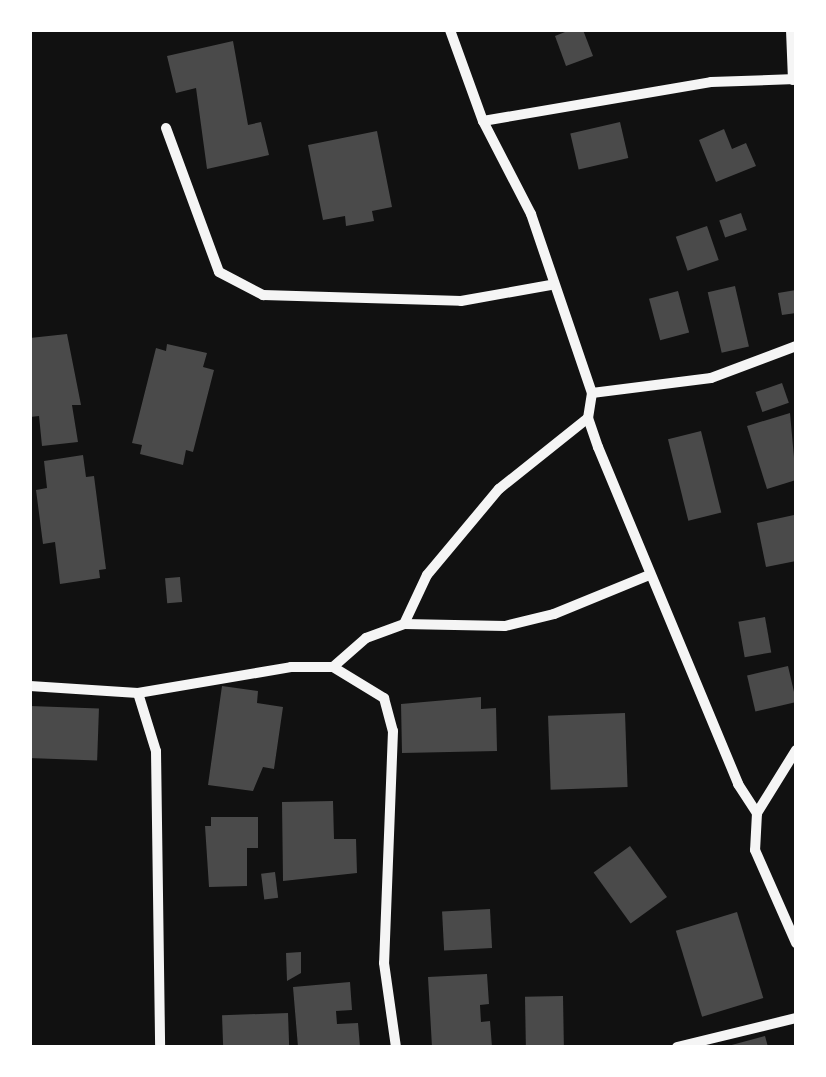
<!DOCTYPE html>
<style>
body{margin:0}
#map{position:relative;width:826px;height:1077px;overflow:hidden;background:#111;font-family:"PT Sans Narrow",sans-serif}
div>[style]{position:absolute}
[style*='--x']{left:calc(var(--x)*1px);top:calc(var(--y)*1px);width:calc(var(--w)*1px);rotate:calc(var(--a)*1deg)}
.building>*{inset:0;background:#4a4a4a;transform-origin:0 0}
.minor>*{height:10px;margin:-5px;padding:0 5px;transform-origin:5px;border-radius:5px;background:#f5f5f5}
span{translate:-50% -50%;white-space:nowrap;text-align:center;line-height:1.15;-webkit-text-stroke:8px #fff;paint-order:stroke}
.frame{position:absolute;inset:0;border:32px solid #fff;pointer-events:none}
</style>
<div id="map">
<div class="building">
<i style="clip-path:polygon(570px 30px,583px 30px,593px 56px,566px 66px,555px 36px)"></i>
<i style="clip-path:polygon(233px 41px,248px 125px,261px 122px,269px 155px,207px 169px,196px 88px,176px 93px,167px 56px)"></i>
<i style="left:620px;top:122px;width:37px;height:51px;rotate:77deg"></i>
<i style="clip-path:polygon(724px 129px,732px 149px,746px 143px,756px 166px,716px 182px,699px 140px)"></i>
<i style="clip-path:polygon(377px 131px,392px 207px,372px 211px,374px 221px,346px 226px,345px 216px,323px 220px,308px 145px)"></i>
<i style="left:741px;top:213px;width:18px;height:23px;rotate:71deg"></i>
<i style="left:707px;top:226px;width:36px;height:33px;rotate:71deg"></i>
<i style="left:735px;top:286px;width:62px;height:28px;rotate:77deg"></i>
<i style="clip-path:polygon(796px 290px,796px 313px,782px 315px,778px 293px)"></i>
<i style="left:678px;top:291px;width:43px;height:30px;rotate:75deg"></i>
<i style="clip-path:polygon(67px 334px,81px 405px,72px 405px,78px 442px,42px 446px,39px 416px,30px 417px,30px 338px)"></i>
<i style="clip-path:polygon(167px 344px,207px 353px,203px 367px,214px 370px,193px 452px,186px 450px,183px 465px,140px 454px,142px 445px,132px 443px,156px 348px,166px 351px)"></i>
<i style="left:782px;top:383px;width:21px;height:28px;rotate:71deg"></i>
<i style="clip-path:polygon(790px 413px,796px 480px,767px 489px,747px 426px)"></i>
<i style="left:701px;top:431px;width:84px;height:34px;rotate:76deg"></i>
<i style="clip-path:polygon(83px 455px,86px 477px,94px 476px,106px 569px,99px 570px,100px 578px,60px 584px,55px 542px,43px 544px,36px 490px,47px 488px,44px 461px)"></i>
<i style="clip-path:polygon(794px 515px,796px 561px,766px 567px,757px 523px)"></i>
<i style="left:180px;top:577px;width:25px;height:15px;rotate:85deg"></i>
<i style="left:765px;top:617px;width:36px;height:27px;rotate:80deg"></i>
<i style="left:788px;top:666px;width:37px;height:42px;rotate:77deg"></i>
<i style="clip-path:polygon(222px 686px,258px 691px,257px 703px,283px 707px,274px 769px,263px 767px,253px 791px,208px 785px)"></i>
<i style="clip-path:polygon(481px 697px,481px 709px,496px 708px,497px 751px,402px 753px,401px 704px)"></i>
<i style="left:30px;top:706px;width:69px;height:52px;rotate:2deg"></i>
<i style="left:625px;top:713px;width:74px;height:77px;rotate:88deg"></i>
<i style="clip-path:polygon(333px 801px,334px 839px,356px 839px,357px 873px,283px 881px,282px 802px)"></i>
<i style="clip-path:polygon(211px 817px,258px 817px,258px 848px,247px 848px,247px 886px,209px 887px,205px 826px,211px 826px)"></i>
<i style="left:630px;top:846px;width:63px;height:45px;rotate:54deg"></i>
<i style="left:275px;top:872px;width:26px;height:14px;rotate:83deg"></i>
<i style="left:490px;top:909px;width:39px;height:48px;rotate:87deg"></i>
<i style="left:737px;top:912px;width:90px;height:64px;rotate:73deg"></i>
<i style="clip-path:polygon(301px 952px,301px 973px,287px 981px,286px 953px)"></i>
<i style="clip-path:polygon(487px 974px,489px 1004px,480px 1005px,481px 1022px,490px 1021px,492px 1047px,432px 1047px,428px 977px)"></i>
<i style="clip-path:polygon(350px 982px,352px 1010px,336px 1011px,337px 1024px,358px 1023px,360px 1047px,298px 1047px,293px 987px)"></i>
<i style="left:563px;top:996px;width:51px;height:38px;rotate:89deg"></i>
<i style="left:288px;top:1013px;width:34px;height:66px;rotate:88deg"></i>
<i style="clip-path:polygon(765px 1036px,768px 1047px,728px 1047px,728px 1046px)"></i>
</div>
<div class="minor">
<i style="--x:450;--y:30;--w:97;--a:70.1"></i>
<i style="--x:483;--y:121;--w:105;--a:62.7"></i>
<i style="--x:531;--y:214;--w:189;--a:71.2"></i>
<i style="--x:592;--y:393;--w:25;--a:99"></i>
<i style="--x:588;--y:418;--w:31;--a:71"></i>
<i style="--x:598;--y:447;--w:365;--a:67.4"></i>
<i style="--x:738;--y:784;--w:35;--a:57"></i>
<i style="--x:757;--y:813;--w:37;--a:93"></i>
<i style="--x:755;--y:850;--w:102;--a:66.2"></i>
<i style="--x:791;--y:30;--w:50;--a:87.7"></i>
<i style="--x:483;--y:121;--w:231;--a:-9.7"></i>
<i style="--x:711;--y:82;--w:85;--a:-2"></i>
<i style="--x:166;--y:128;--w:153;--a:69.8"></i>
<i style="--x:219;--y:272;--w:50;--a:27.6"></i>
<i style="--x:263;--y:295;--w:198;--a:1.7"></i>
<i style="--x:461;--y:301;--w:91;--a:-10.1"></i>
<i style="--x:592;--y:393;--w:120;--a:-7.2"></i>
<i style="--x:711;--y:378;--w:91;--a:-20.6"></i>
<i style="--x:404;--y:624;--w:54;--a:-64.9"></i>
<i style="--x:427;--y:575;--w:112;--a:-50.1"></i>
<i style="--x:499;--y:489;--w:114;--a:-38.6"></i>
<i style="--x:333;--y:667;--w:44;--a:-41.3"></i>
<i style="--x:366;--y:638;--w:40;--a:-20.2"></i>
<i style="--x:404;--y:624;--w:101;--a:1.1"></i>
<i style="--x:505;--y:626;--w:50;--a:-13.8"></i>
<i style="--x:554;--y:614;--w:100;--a:-22.2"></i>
<i style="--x:30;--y:686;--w:108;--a:3.7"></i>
<i style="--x:138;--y:693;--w:155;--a:-9.6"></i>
<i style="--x:291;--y:667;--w:42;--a:0"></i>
<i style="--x:333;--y:667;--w:60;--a:31.3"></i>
<i style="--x:384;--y:698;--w:34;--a:75"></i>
<i style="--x:393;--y:731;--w:232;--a:92.2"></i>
<i style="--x:384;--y:963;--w:85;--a:81.9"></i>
<i style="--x:138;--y:693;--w:61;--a:72.8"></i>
<i style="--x:156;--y:751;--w:296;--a:89.2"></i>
<i style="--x:757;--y:813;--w:74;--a:-58.2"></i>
<i style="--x:677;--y:1047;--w:122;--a:-13.7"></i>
</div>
<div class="frame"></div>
</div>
